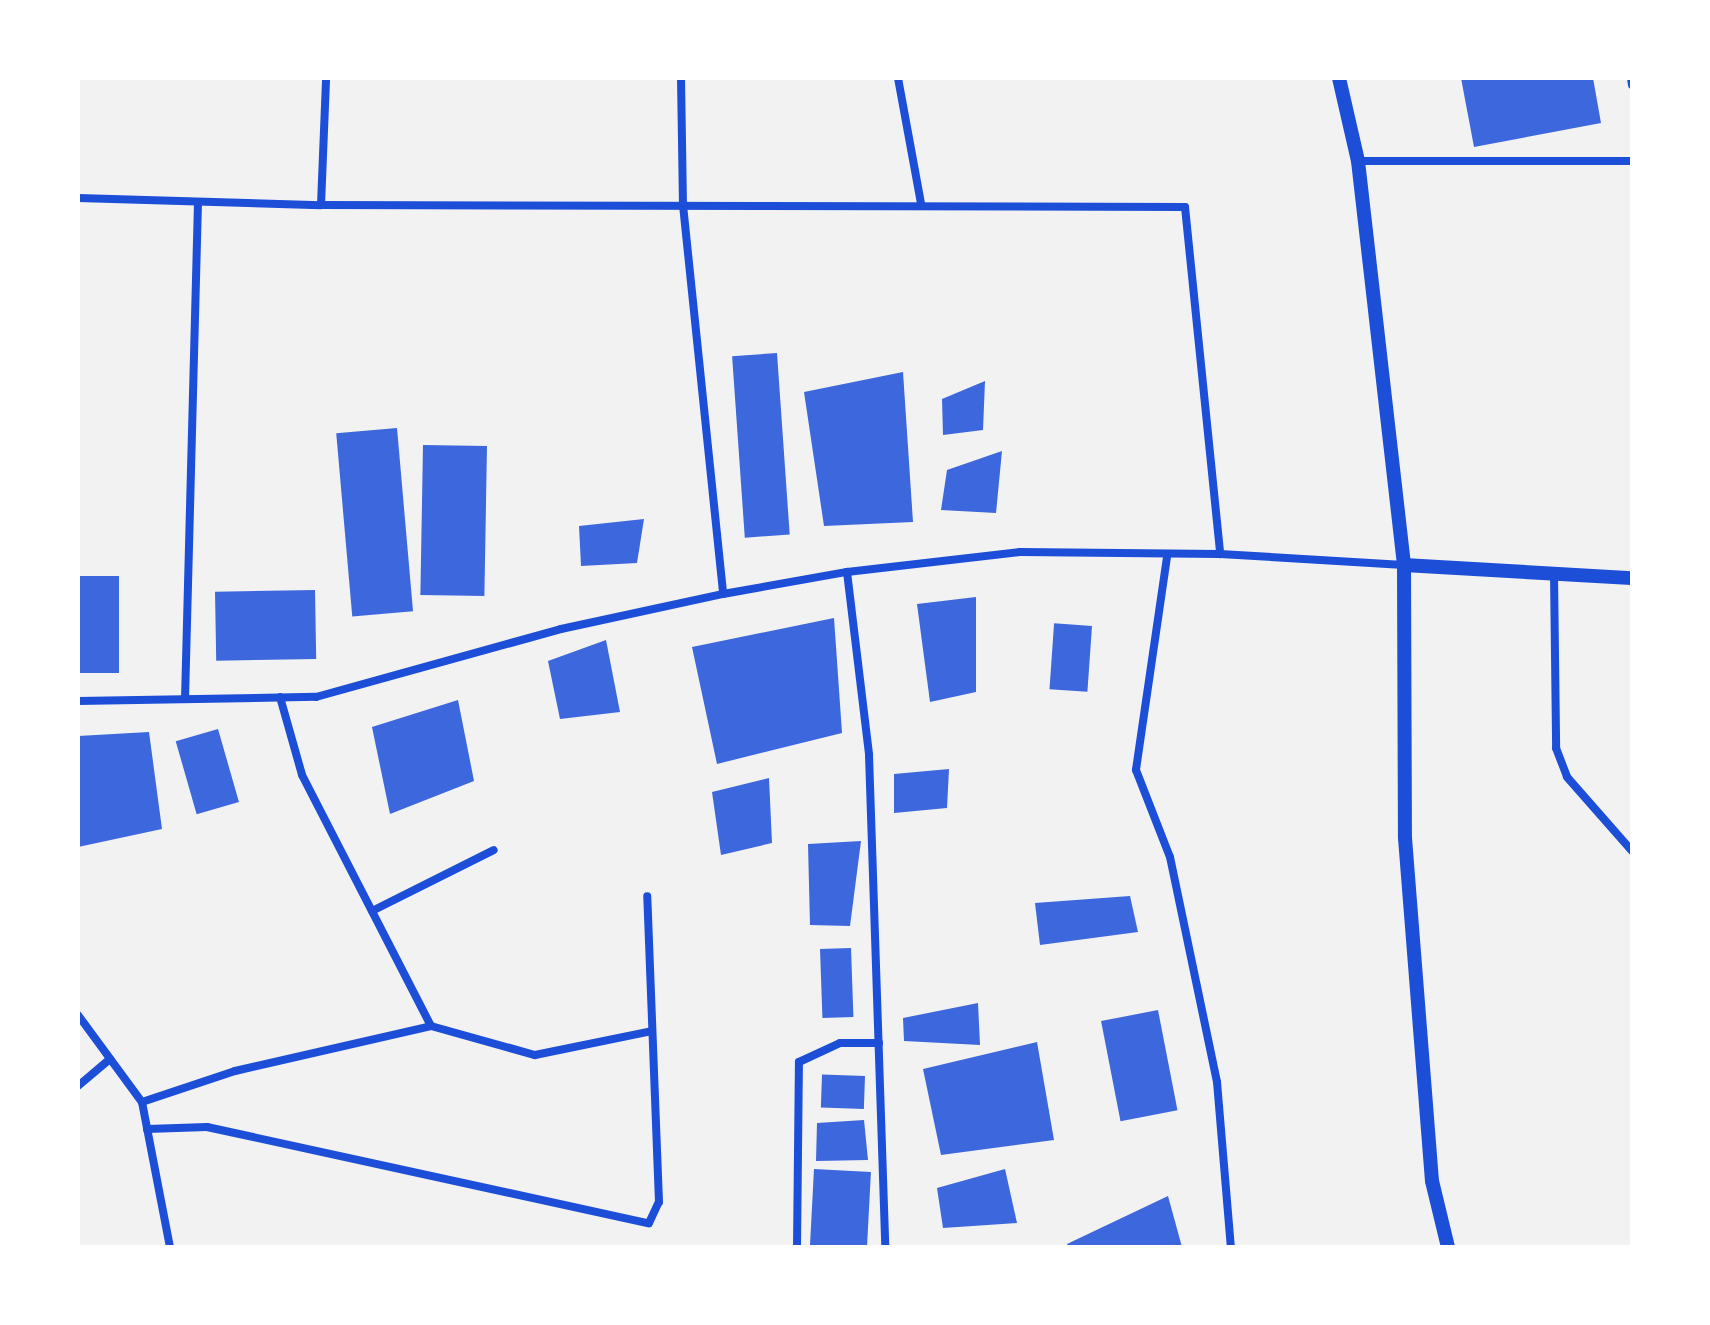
<!DOCTYPE html>
<style>
body{margin:0}
#map{position:relative;width:1710px;height:1325px;overflow:hidden;background:#f2f2f2;font-family:Raleway,sans-serif}
div>[style]{position:absolute}
[style*='--x']{left:calc(var(--x)*1px);top:calc(var(--y)*1px);width:calc(var(--w)*1px);rotate:calc(var(--a)*1deg)}
.building>*{inset:0;background:#3d67dc;transform-origin:0 0}
.minor>*{height:8px;margin:-4px;padding:0 4px;transform-origin:4px;border-radius:4px;background:#1d4ed8}
.tertiary>*{height:14px;margin:-7px;padding:0 7px;transform-origin:7px;border-radius:7px;background:#1d4ed8}
span{translate:-50% -50%;white-space:nowrap;text-align:center;line-height:1.15;-webkit-text-stroke:6px #fff;paint-order:stroke}
.frame{position:absolute;inset:0;border:80px solid #fff;pointer-events:none}
</style>
<div id="map">
<div class="building">
<i style="clip-path:polygon(1461px 78px,1593px 78px,1601px 123px,1474px 147px)"></i>
<i style="left:777px;top:353px;width:182px;height:45px;rotate:86deg"></i>
<i style="clip-path:polygon(903px 372px,913px 522px,824px 526px,804px 392px)"></i>
<i style="clip-path:polygon(985px 381px,983px 430px,943px 435px,942px 399px)"></i>
<i style="left:397px;top:428px;width:184px;height:61px;rotate:85deg"></i>
<i style="left:423px;top:445px;width:64px;height:150px;rotate:1deg"></i>
<i style="clip-path:polygon(1002px 451px,996px 513px,941px 510px,947px 470px)"></i>
<i style="clip-path:polygon(644px 519px,637px 563px,581px 566px,579px 526px)"></i>
<i style="left:119px;top:576px;width:97px;height:41px;rotate:90deg"></i>
<i style="left:315px;top:590px;width:69px;height:100px;rotate:89deg"></i>
<i style="clip-path:polygon(976px 597px,976px 692px,930px 702px,917px 604px)"></i>
<i style="clip-path:polygon(834px 618px,842px 733px,717px 764px,692px 647px)"></i>
<i style="left:1092px;top:626px;width:66px;height:38px;rotate:94deg"></i>
<i style="clip-path:polygon(606px 640px,620px 712px,560px 719px,548px 661px)"></i>
<i style="clip-path:polygon(458px 700px,474px 781px,390px 814px,372px 727px)"></i>
<i style="left:218px;top:729px;width:76px;height:44px;rotate:74deg"></i>
<i style="clip-path:polygon(149px 732px,162px 829px,78px 847px,78px 736px)"></i>
<i style="clip-path:polygon(949px 769px,947px 808px,894px 813px,894px 774px)"></i>
<i style="clip-path:polygon(769px 778px,772px 843px,721px 855px,712px 792px)"></i>
<i style="clip-path:polygon(861px 841px,850px 926px,810px 925px,808px 844px)"></i>
<i style="clip-path:polygon(1130px 896px,1138px 932px,1040px 945px,1035px 903px)"></i>
<i style="left:851px;top:948px;width:69px;height:31px;rotate:88deg"></i>
<i style="clip-path:polygon(978px 1003px,980px 1045px,904px 1041px,903px 1018px)"></i>
<i style="left:1158px;top:1010px;width:102px;height:58px;rotate:79deg"></i>
<i style="clip-path:polygon(1037px 1042px,1054px 1140px,941px 1155px,923px 1069px)"></i>
<i style="left:865px;top:1076px;width:33px;height:43px;rotate:92deg"></i>
<i style="clip-path:polygon(864px 1120px,868px 1160px,816px 1161px,817px 1123px)"></i>
<i style="left:814px;top:1169px;width:57px;height:78px;rotate:3deg"></i>
<i style="clip-path:polygon(1005px 1169px,1017px 1223px,943px 1228px,937px 1188px)"></i>
<i style="clip-path:polygon(1168px 1196px,1182px 1247px,1068px 1247px,1067px 1244px)"></i>
</div>
<div class="minor">
<i style="--x:681;--y:78;--w:127;--a:89.1"></i>
<i style="--x:683;--y:205;--w:391;--a:84.1"></i>
<i style="--x:898;--y:78;--w:127;--a:79.6"></i>
<i style="--x:1631;--y:78;--w:7;--a:82"></i>
<i style="--x:1358;--y:161;--w:274;--a:0"></i>
<i style="--x:78;--y:198;--w:243;--a:1.7"></i>
<i style="--x:321;--y:205;--w:864;--a:0.13"></i>
<i style="--x:1185;--y:207;--w:349;--a:84.2"></i>
<i style="--x:321;--y:205;--w:127;--a:-87.7"></i>
<i style="--x:1167;--y:557;--w:215;--a:98.3"></i>
<i style="--x:1136;--y:770;--w:93;--a:68.7"></i>
<i style="--x:1170;--y:857;--w:230;--a:78.2"></i>
<i style="--x:1217;--y:1082;--w:166;--a:85.2"></i>
<i style="--x:847;--y:572;--w:184;--a:83.1"></i>
<i style="--x:869;--y:755;--w:492;--a:88.1"></i>
<i style="--x:1554;--y:573;--w:175;--a:89.3"></i>
<i style="--x:1556;--y:748;--w:31;--a:69"></i>
<i style="--x:1567;--y:777;--w:98;--a:48.7"></i>
<i style="--x:280;--y:697;--w:81;--a:74.2"></i>
<i style="--x:302;--y:775;--w:282;--a:62.8"></i>
<i style="--x:185;--y:699;--w:497;--a:-88.5"></i>
<i style="--x:78;--y:701;--w:238;--a:-1"></i>
<i style="--x:316;--y:697;--w:254;--a:-15.5"></i>
<i style="--x:561;--y:629;--w:166;--a:-12.2"></i>
<i style="--x:723;--y:594;--w:126;--a:-10.1"></i>
<i style="--x:847;--y:572;--w:174;--a:-6.6"></i>
<i style="--x:1020;--y:552;--w:200;--a:0.6"></i>
<i style="--x:1220;--y:554;--w:184;--a:3.4"></i>
<i style="--x:372;--y:911;--w:136;--a:-26.6"></i>
<i style="--x:78;--y:1015;--w:108;--a:53.7"></i>
<i style="--x:142;--y:1102;--w:148;--a:79.1"></i>
<i style="--x:78;--y:1086;--w:42;--a:-40.2"></i>
<i style="--x:142;--y:1102;--w:98;--a:-18.4"></i>
<i style="--x:235;--y:1071;--w:201;--a:-12.9"></i>
<i style="--x:431;--y:1026;--w:108;--a:15.6"></i>
<i style="--x:535;--y:1055;--w:119;--a:-11.6"></i>
<i style="--x:147;--y:1129;--w:60;--a:-1.9"></i>
<i style="--x:207;--y:1127;--w:452;--a:12.3"></i>
<i style="--x:649;--y:1223;--w:23;--a:-65"></i>
<i style="--x:659;--y:1202;--w:306;--a:-92.2"></i>
<i style="--x:797;--y:1247;--w:185;--a:-89.4"></i>
<i style="--x:799;--y:1062;--w:45;--a:-24.9"></i>
<i style="--x:840;--y:1043;--w:39;--a:0"></i>
</div>
<div class="tertiary">
<i style="--x:1339;--y:78;--w:85;--a:77.1"></i>
<i style="--x:1358;--y:161;--w:407;--a:83.5"></i>
<i style="--x:1404;--y:565;--w:273;--a:89.8"></i>
<i style="--x:1405;--y:838;--w:344;--a:85.5"></i>
<i style="--x:1432;--y:1181;--w:68;--a:76.4"></i>
<i style="--x:1404;--y:565;--w:228;--a:3.3"></i>
</div>
<div class="frame"></div>
</div>
